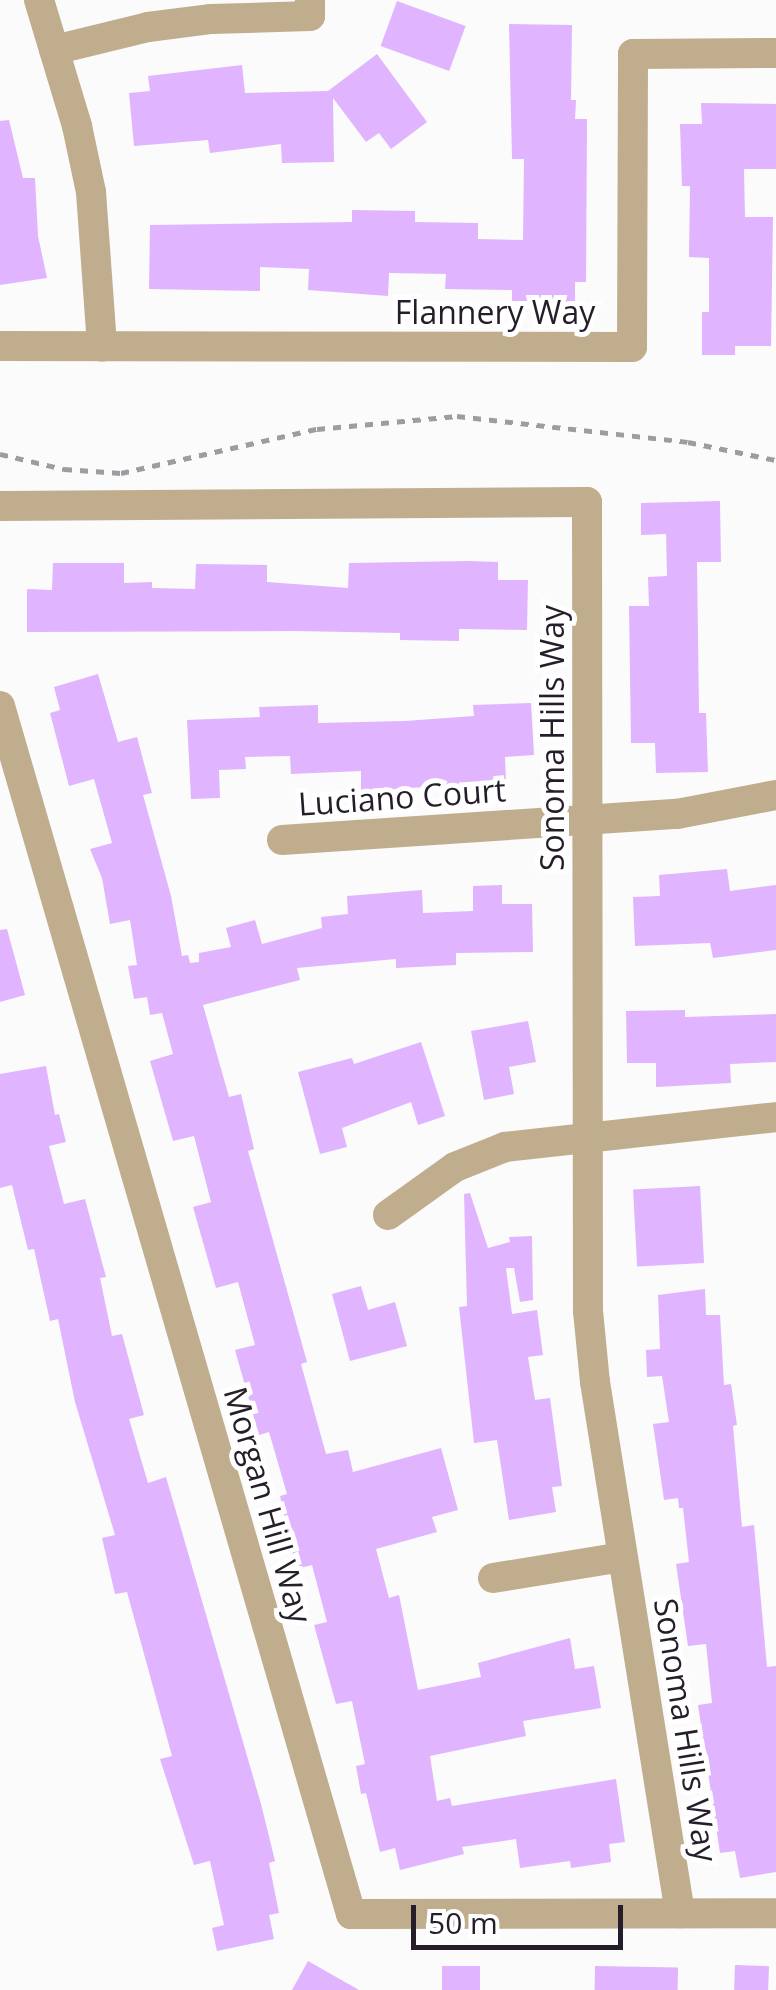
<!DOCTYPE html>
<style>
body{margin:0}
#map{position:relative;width:776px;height:1990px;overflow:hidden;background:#fbfbfb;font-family:"Open Sans",sans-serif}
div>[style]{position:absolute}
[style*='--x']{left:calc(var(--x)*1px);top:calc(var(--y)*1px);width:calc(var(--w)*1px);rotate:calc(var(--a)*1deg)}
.building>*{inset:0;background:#e0b4fe;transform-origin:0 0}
.path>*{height:5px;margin-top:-2.5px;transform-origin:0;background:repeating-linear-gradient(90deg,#9e9ba1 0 8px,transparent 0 16px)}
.minor>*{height:30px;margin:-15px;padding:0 15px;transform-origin:15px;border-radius:15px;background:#c0ad8d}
span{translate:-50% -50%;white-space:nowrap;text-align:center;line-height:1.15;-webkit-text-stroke:10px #fff;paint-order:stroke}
.street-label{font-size:32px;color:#251e2a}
.scale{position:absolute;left:411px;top:1905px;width:212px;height:45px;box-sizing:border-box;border:5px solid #251e2a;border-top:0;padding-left:12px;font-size:30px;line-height:35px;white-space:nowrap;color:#251e2a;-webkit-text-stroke:8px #fff;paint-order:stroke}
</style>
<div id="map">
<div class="building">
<i style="left:397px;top:1px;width:73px;height:48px;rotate:20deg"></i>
<i style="clip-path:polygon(509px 24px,572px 25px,571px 100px,576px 100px,575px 119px,587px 119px,586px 282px,575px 282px,575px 303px,512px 301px,512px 290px,445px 289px,446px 274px,389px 273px,388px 296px,308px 290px,309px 269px,260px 267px,260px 291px,149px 289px,150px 225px,352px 222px,352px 210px,415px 211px,415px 222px,478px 223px,478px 239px,523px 240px,524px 159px,512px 159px)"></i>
<i style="clip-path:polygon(377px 54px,427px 122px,391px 149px,379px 133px,366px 142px,333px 98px,334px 162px,282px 163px,281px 144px,210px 153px,208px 140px,134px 146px,129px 93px,150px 91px,148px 76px,242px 65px,245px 93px,328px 91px)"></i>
<i style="clip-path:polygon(701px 103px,776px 104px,776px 169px,744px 169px,745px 217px,773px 217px,771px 346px,735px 346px,735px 355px,702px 355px,702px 312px,709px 312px,709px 258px,689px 257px,690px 186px,682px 186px,680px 124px,702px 124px)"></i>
<i style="clip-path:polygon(9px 120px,23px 178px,35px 178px,38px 236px,47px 278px,0 285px,0 121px)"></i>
<i style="clip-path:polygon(720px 501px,721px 562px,697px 562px,699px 713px,706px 713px,708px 772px,656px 773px,655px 743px,631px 743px,629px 606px,649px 606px,648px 577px,667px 576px,666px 534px,641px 535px,641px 503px)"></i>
<i style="clip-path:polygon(469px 561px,498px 562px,498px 580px,528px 580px,527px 630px,459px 629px,459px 641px,400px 640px,400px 633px,294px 631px,27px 632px,27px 589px,52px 590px,53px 563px,124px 563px,124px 583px,152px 582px,152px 588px,195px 589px,196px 564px,267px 565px,267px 582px,348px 588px,349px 563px)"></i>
<i style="clip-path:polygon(98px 674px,118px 742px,137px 737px,152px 793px,143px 795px,171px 896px,182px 956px,188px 955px,190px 963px,199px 962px,199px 953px,231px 947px,226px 928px,255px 920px,262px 944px,322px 928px,321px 917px,348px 914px,347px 896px,422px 890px,423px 913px,473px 911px,473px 886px,502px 885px,502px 904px,532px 904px,533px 952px,456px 953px,456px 965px,396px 968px,396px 959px,297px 968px,300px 980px,203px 1005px,229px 1097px,241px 1094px,254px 1149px,248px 1151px,307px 1362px,301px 1364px,326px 1454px,348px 1450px,353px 1472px,441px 1448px,458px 1510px,432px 1517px,437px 1532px,376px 1549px,389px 1598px,399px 1595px,418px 1690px,481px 1677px,478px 1663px,570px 1638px,575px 1669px,594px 1666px,601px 1708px,523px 1721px,526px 1736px,430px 1756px,437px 1801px,450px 1798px,452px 1806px,616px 1779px,625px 1842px,609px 1844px,611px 1862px,571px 1868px,570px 1861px,520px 1868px,516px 1839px,462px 1847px,464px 1854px,400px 1870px,395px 1848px,380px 1852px,366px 1793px,361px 1794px,356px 1766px,365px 1764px,352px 1701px,336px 1704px,314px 1625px,327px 1622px,312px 1565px,296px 1569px,280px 1496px,287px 1494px,269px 1432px,259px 1435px,235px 1350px,255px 1345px,238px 1282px,216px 1288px,193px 1207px,211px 1202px,194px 1136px,173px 1141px,150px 1061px,173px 1054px,162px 1013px,150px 1015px,147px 997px,134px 999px,128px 966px,137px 965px,130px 920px,110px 924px,102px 878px,90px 849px,112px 843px,94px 779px,69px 786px,50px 713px,60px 710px,54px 687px)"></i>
<i style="clip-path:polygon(531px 703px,534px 755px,505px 757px,506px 782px,361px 791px,361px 771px,291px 774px,290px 756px,245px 757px,246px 769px,219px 770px,220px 798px,191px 799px,187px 720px,260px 717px,259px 707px,318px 705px,318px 723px,405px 721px,474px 716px,473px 705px)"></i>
<i style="clip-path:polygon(727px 869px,730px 891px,776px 885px,776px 950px,713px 958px,710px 943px,635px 946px,633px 897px,660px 896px,659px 875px)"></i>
<i style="clip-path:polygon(7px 929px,25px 995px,0 1002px,0 930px)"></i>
<i style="clip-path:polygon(685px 1010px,685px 1017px,776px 1014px,776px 1062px,730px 1064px,731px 1083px,656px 1087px,656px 1063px,627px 1063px,626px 1011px)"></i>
<i style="clip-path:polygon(528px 1021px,536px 1062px,509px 1067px,514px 1094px,484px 1100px,471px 1031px)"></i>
<i style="clip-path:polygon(421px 1042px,445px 1116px,418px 1125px,411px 1102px,342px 1128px,347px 1147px,320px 1154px,298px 1072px,352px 1058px,354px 1064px)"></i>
<i style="clip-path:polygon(46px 1066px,55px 1115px,59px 1114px,66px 1142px,49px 1146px,64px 1204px,85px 1199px,106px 1277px,100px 1278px,112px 1336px,122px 1334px,144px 1415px,129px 1419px,148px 1483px,166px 1477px,261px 1804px,275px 1861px,269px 1863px,279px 1913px,269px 1915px,274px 1939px,217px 1951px,212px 1928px,224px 1925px,210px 1861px,194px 1865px,160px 1759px,172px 1756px,127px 1592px,115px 1594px,102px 1538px,115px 1535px,75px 1402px,58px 1319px,50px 1321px,34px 1249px,28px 1250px,12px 1185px,0 1188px,0 1074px)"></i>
<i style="left:700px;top:1186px;width:77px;height:67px;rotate:87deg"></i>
<i style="clip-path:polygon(470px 1193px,488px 1248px,510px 1242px,509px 1237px,532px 1236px,533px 1300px,520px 1302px,514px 1268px,506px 1268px,512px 1314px,537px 1310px,543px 1355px,528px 1357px,535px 1400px,550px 1398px,562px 1486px,552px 1487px,556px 1512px,509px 1520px,497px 1440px,474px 1443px,459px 1307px,467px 1306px,464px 1194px)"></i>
<i style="clip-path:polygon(361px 1286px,368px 1310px,395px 1302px,407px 1346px,350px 1361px,332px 1294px)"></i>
<i style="clip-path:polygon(705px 1289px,706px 1315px,720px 1315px,724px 1385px,731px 1384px,737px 1425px,733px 1426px,742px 1527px,754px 1525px,767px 1667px,776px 1666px,776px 1872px,740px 1878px,735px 1851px,720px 1853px,698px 1705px,712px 1703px,706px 1644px,688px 1646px,676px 1564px,689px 1562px,683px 1508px,679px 1508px,678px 1498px,664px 1500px,653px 1424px,669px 1422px,662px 1376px,647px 1377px,646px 1350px,660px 1349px,658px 1295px)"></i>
<i style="clip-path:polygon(308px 1961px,359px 1990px,292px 1990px)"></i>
<i style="left:735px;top:1965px;width:34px;height:25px;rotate:2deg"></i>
<i style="left:480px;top:1966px;width:24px;height:38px;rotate:90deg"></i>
<i style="left:595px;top:1966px;width:83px;height:24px;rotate:1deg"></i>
</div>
<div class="path">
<i style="--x:0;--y:454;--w:66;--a:13.2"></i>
<i style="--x:64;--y:469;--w:57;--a:4"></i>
<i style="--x:121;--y:473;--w:201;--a:-12.7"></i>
<i style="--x:317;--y:429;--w:141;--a:-5.3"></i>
<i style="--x:457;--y:416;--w:232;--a:6.4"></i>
<i style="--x:688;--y:442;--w:90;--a:11.6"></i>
</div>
<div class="minor">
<i style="--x:39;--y:0;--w:132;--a:73.2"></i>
<i style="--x:77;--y:126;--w:67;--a:78"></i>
<i style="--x:91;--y:192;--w:155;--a:85.9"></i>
<i style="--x:54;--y:50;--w:97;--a:-13.7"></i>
<i style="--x:148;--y:27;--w:64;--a:-7.2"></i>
<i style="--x:211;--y:19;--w:99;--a:-1.7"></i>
<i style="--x:310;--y:16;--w:16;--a:-90"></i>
<i style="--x:0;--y:346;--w:632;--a:0.09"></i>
<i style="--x:632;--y:347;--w:293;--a:-89.8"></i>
<i style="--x:633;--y:54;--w:143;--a:-0.4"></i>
<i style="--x:0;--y:506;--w:587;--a:-0.39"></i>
<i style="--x:587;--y:502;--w:809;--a:89.93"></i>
<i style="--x:588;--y:1311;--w:71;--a:84.4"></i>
<i style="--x:595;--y:1382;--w:538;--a:80.91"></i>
<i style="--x:0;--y:706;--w:1258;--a:73.8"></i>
<i style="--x:351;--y:1914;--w:425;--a:-0.1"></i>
<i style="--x:282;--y:840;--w:396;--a:-3.8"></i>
<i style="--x:677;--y:814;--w:101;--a:-10.9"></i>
<i style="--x:388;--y:1215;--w:82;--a:-35.6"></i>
<i style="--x:455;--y:1167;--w:54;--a:-21.8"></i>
<i style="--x:505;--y:1147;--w:273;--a:-6.3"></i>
<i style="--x:493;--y:1578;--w:131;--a:-9.2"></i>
</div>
<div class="street-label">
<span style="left:495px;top:312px">Flannery Way</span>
<span style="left:552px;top:738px;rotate:-90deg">Sonoma Hills Way</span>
<span style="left:402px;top:797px;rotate:-4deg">Luciano Court</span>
<span style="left:268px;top:1505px;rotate:74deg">Morgan Hill Way</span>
<span style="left:686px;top:1730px;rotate:81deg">Sonoma Hills Way</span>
</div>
<div class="scale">50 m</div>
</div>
